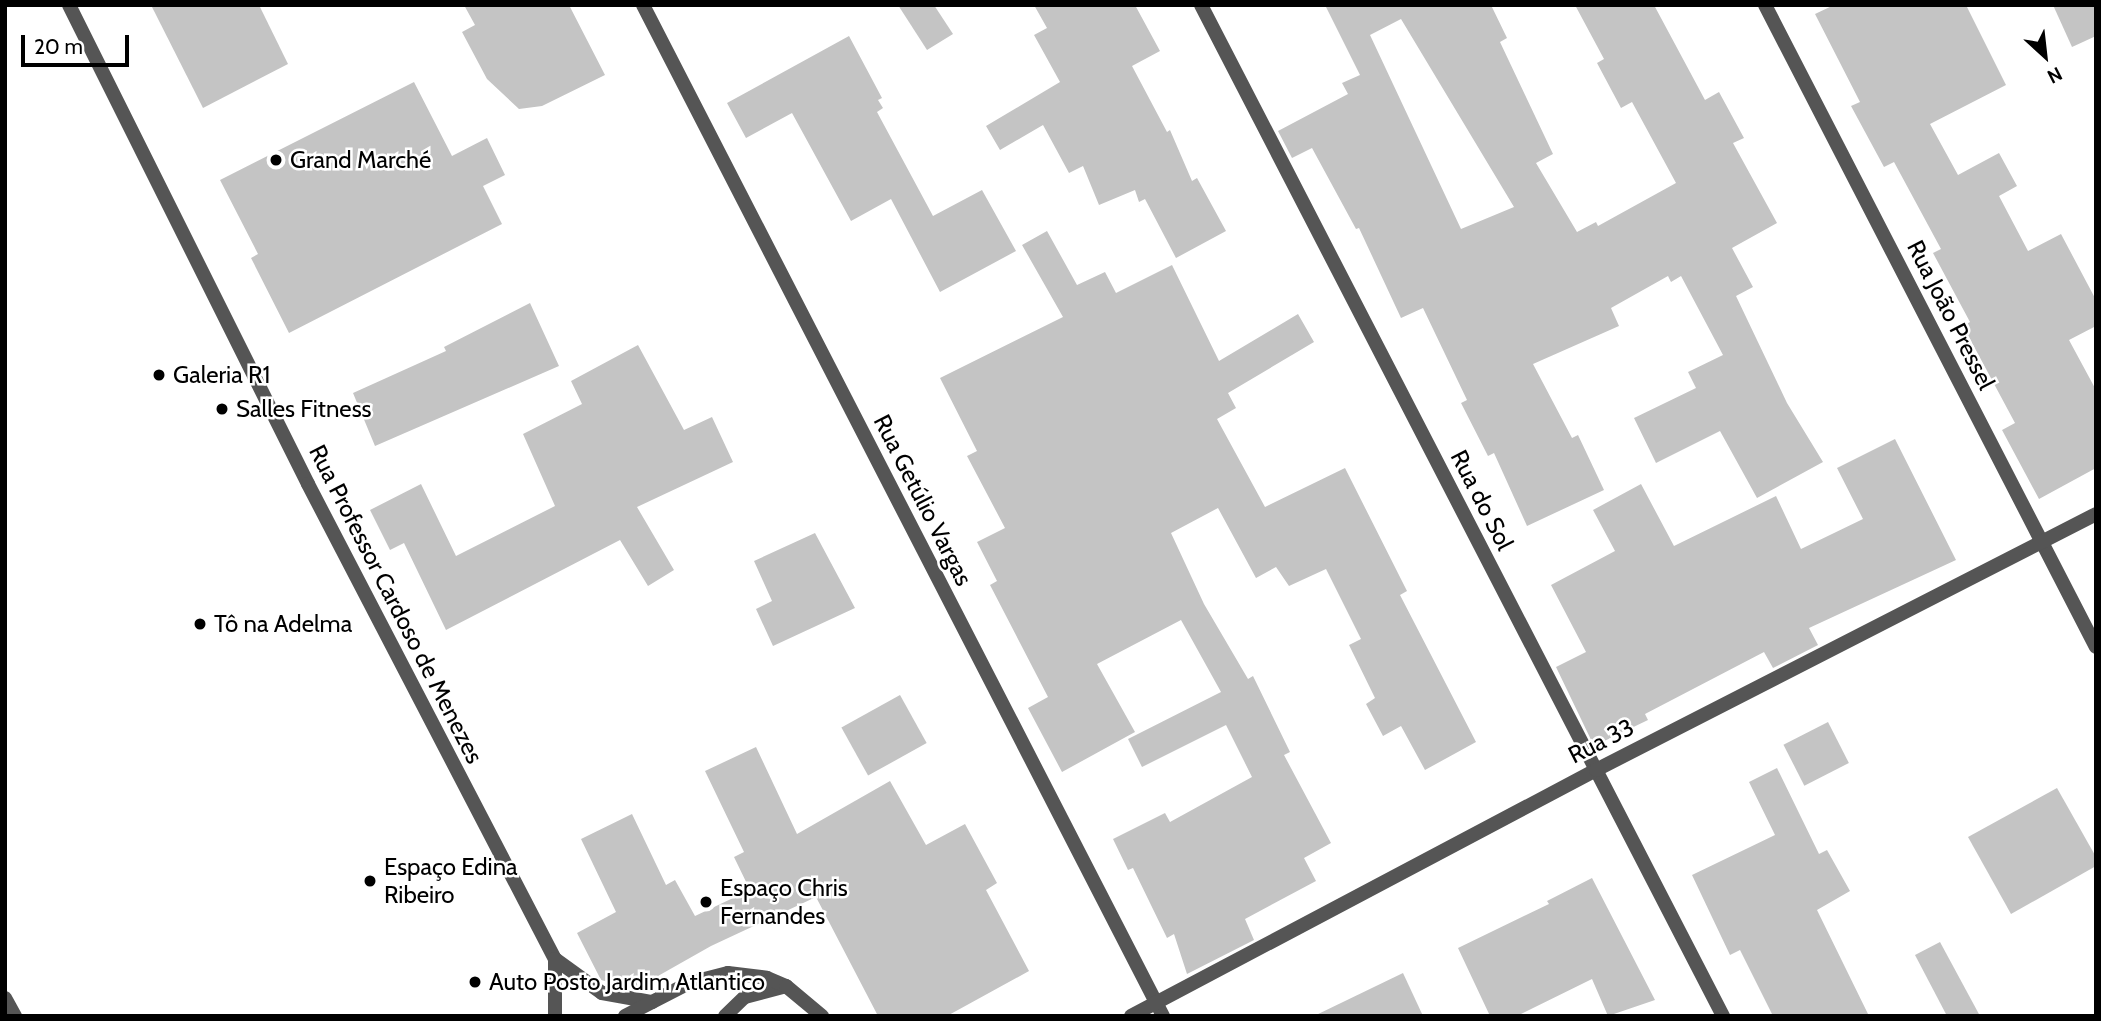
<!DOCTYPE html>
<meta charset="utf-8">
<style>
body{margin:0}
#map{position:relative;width:2101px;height:1021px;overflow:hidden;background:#fff;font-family:Cabin,sans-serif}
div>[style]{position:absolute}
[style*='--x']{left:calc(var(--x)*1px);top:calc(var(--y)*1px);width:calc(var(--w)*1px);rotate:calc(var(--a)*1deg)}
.building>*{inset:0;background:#c4c4c4;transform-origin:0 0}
.service>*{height:14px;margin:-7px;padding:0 7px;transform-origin:7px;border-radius:7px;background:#555}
.minor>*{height:14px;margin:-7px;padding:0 7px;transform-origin:7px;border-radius:7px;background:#555}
.tertiary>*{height:14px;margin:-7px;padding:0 7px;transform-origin:7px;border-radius:7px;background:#555}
.dots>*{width:19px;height:19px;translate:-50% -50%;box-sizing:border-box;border:4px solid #fff;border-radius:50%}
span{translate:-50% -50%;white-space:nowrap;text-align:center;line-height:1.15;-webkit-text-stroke:5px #fff;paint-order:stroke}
.poi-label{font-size:24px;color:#000}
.left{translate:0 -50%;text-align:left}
.street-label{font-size:24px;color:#000}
.frame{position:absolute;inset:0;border:7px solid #000;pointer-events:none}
.north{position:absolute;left:2010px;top:21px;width:70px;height:70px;-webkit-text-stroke:5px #fff;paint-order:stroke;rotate:153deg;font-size:19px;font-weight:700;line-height:28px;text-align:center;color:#000}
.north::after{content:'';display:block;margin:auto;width:24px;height:32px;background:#000;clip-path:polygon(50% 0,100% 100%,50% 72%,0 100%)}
.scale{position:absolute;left:21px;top:35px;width:108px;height:32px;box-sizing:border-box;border:4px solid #000;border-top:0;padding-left:9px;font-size:21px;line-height:24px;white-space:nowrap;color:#000;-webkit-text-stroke:5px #fff;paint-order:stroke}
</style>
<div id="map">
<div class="building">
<i style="clip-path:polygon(151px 5px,259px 5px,288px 64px,203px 108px)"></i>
<i style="clip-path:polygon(464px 5px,569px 5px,605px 75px,542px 106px,519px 109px,487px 79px,462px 32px,475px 25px)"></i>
<i style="clip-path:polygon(898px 5px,934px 5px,953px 34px,927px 50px)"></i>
<i style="clip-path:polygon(1034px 5px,1135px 5px,1160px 51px,1132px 66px,1167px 132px,1170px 130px,1192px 181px,1197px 178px,1226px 231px,1176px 258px,1145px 199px,1139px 202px,1135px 190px,1099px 205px,1083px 166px,1069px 173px,1043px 125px,1000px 150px,986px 126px,1060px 82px,1034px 35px,1047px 28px)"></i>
<i style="clip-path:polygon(evenodd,1325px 5px,1491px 5px,1507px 38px,1500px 42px,1553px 154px,1536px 163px,1577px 232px,1596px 222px,1598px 226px,1676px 183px,1632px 102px,1621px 108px,1597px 63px,1604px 59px,1575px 5px,1654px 5px,1705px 100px,1719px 92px,1744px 138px,1733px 143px,1777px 223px,1732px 248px,1753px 287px,1736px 296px,1787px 403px,1823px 462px,1757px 498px,1720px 431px,1656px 463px,1634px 418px,1696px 388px,1688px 372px,1723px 355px,1681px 276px,1671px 282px,1668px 276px,1611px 308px,1619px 326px,1533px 364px,1572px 438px,1578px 435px,1604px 490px,1527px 526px,1494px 453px,1488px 456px,1461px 403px,1467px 400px,1423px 308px,1401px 318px,1359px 228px,1356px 229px,1312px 148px,1292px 158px,1278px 131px,1348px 94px,1342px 83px,1360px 75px,1325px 5px,1401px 19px,1514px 207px,1461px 229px,1370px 35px,1401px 19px)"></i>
<i style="clip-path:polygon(1834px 5px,1966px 5px,2006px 85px,1930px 124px,1958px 175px,1999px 153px,2017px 186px,1999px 196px,2028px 251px,2061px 234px,2096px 300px,2096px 326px,2069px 340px,2096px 390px,2096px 468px,2039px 499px,2002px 430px,2015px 423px,1963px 326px,1970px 322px,1933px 253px,1941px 249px,1894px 162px,1884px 167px,1851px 106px,1860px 102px,1815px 14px)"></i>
<i style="clip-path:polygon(2053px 5px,2096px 5px,2096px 36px,2072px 47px)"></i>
<i style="clip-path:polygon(849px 36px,882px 98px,878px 100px,883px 108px,877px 112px,933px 216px,982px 190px,1016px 251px,940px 292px,891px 199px,851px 221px,792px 113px,746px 138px,727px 103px)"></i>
<i style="clip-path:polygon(414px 82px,452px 156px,487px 138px,505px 175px,483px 186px,502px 224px,289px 333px,251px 258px,258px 254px,220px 180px)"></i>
<i style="clip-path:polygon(1047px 231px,1077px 285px,1105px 272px,1116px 293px,1172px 265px,1219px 361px,1298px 314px,1314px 342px,1228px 393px,1236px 408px,1217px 419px,1265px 507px,1345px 468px,1407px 591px,1400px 595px,1476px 742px,1425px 770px,1401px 726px,1383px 736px,1366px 704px,1375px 698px,1349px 645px,1361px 639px,1326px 569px,1289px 586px,1276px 567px,1256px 578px,1218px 508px,1171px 533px,1204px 604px,1248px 679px,1253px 676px,1290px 752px,1284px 755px,1331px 843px,1304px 858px,1316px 881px,1245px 919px,1254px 940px,1187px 974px,1174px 934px,1167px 938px,1133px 868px,1128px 870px,1113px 839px,1165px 813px,1170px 822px,1252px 777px,1226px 725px,1142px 767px,1128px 739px,1221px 692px,1181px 620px,1097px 664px,1135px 732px,1062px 772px,1028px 708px,1048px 697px,990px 585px,997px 581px,977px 542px,1005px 528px,967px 456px,977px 451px,940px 378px,1063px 317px,1022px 245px)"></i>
<i style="clip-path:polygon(530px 303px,559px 366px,375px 446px,353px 393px,446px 351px,444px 347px)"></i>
<i style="clip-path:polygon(638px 345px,684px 430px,712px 417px,733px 462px,637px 507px,674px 570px,648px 586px,620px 540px,446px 630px,404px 543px,390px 550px,370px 510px,421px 484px,456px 556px,555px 506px,523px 434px,582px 404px,571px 381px)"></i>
<i style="clip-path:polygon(1895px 439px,1956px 560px,1809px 628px,1818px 645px,1773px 668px,1764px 652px,1645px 714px,1648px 720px,1594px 746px,1556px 667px,1586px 652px,1551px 585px,1615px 551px,1593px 510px,1641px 484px,1674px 546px,1776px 496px,1801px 549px,1863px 519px,1837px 468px)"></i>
<i style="clip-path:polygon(815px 533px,855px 608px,773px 646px,756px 609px,772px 601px,754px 561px)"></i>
<i style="left:900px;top:695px;width:55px;height:67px;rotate:61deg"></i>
<i style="left:1828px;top:722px;width:46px;height:50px;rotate:63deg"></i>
<i style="clip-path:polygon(756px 747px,797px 834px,890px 781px,926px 845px,965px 824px,997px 883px,986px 890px,1029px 971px,947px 1016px,878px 1016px,816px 897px,711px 946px,635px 989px,601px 980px,577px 933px,616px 912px,581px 839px,632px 814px,666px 885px,675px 880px,695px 916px,750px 890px,734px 857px,744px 852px,705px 771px)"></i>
<i style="clip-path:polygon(1777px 768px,1819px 854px,1827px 850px,1850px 891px,1817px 910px,1869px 1016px,1773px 1016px,1740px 950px,1730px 955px,1692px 875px,1775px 835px,1749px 782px)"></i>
<i style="clip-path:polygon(2057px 788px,2096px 857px,2096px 866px,2011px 914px,1968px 837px)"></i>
<i style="clip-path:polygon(1592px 878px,1655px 1000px,1608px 1016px,1592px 979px,1517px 1016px,1490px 1016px,1458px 948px,1549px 904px,1547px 901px)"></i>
<i style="clip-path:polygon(1940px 942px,1980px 1016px,1947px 1016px,1915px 955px)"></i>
<i style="clip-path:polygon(1403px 973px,1423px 1016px,1314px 1016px)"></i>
</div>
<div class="service">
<i style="--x:725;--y:1016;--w:28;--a:-44"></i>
<i style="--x:745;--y:997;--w:42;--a:-15"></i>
</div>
<div class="minor">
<i style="--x:643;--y:5;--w:1137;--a:62.78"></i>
<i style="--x:1201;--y:5;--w:1138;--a:62.69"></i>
<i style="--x:1765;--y:5;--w:722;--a:62.73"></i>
<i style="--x:5;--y:998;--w:21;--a:61"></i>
<i style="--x:1131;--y:1016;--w:526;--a:-27.88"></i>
<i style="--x:1596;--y:770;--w:562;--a:-27.11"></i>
</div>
<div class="tertiary">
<i style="--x:69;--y:5;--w:535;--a:63.48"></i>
<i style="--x:308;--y:484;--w:535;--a:62.53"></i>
<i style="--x:555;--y:959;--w:58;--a:35.9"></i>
<i style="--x:602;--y:993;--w:51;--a:10.2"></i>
<i style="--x:555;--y:959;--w:57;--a:90"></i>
<i style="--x:625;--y:1016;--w:72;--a:-27.3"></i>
<i style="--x:689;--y:983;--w:40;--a:-14.4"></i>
<i style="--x:728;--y:973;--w:39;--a:7"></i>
<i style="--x:767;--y:978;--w:21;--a:23"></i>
<i style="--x:786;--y:986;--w:47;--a:39.8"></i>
</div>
<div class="dots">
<i style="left:276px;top:160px;background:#000"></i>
<i style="left:159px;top:375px;background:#000"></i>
<i style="left:222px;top:409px;background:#000"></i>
<i style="left:200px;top:624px;background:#000"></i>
<i style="left:370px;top:881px;background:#000"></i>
<i style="left:706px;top:902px;background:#000"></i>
<i style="left:475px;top:982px;background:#000"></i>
</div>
<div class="poi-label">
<span class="left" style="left:290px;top:160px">Grand Marché</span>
<span class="left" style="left:173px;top:375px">Galeria R1</span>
<span class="left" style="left:236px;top:409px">Salles Fitness</span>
<span class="left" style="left:214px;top:624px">Tô na Adelma</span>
<span class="left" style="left:384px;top:881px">Espaço Edina<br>Ribeiro</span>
<span class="left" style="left:720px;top:902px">Espaço Chris<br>Fernandes</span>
<span class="left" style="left:489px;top:982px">Auto Posto Jardim Atlantico</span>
</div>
<div class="street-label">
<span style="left:1951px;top:315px;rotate:63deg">Rua João Pressel</span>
<span style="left:923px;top:500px;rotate:63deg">Rua Getúlio Vargas</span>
<span style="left:1482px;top:500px;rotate:63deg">Rua do Sol</span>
<span style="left:396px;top:604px;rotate:63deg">Rua Professor Cardoso de Menezes</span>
<span style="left:1601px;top:741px;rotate:-27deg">Rua 33</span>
</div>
<div class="frame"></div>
<div class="north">N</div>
<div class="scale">20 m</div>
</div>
